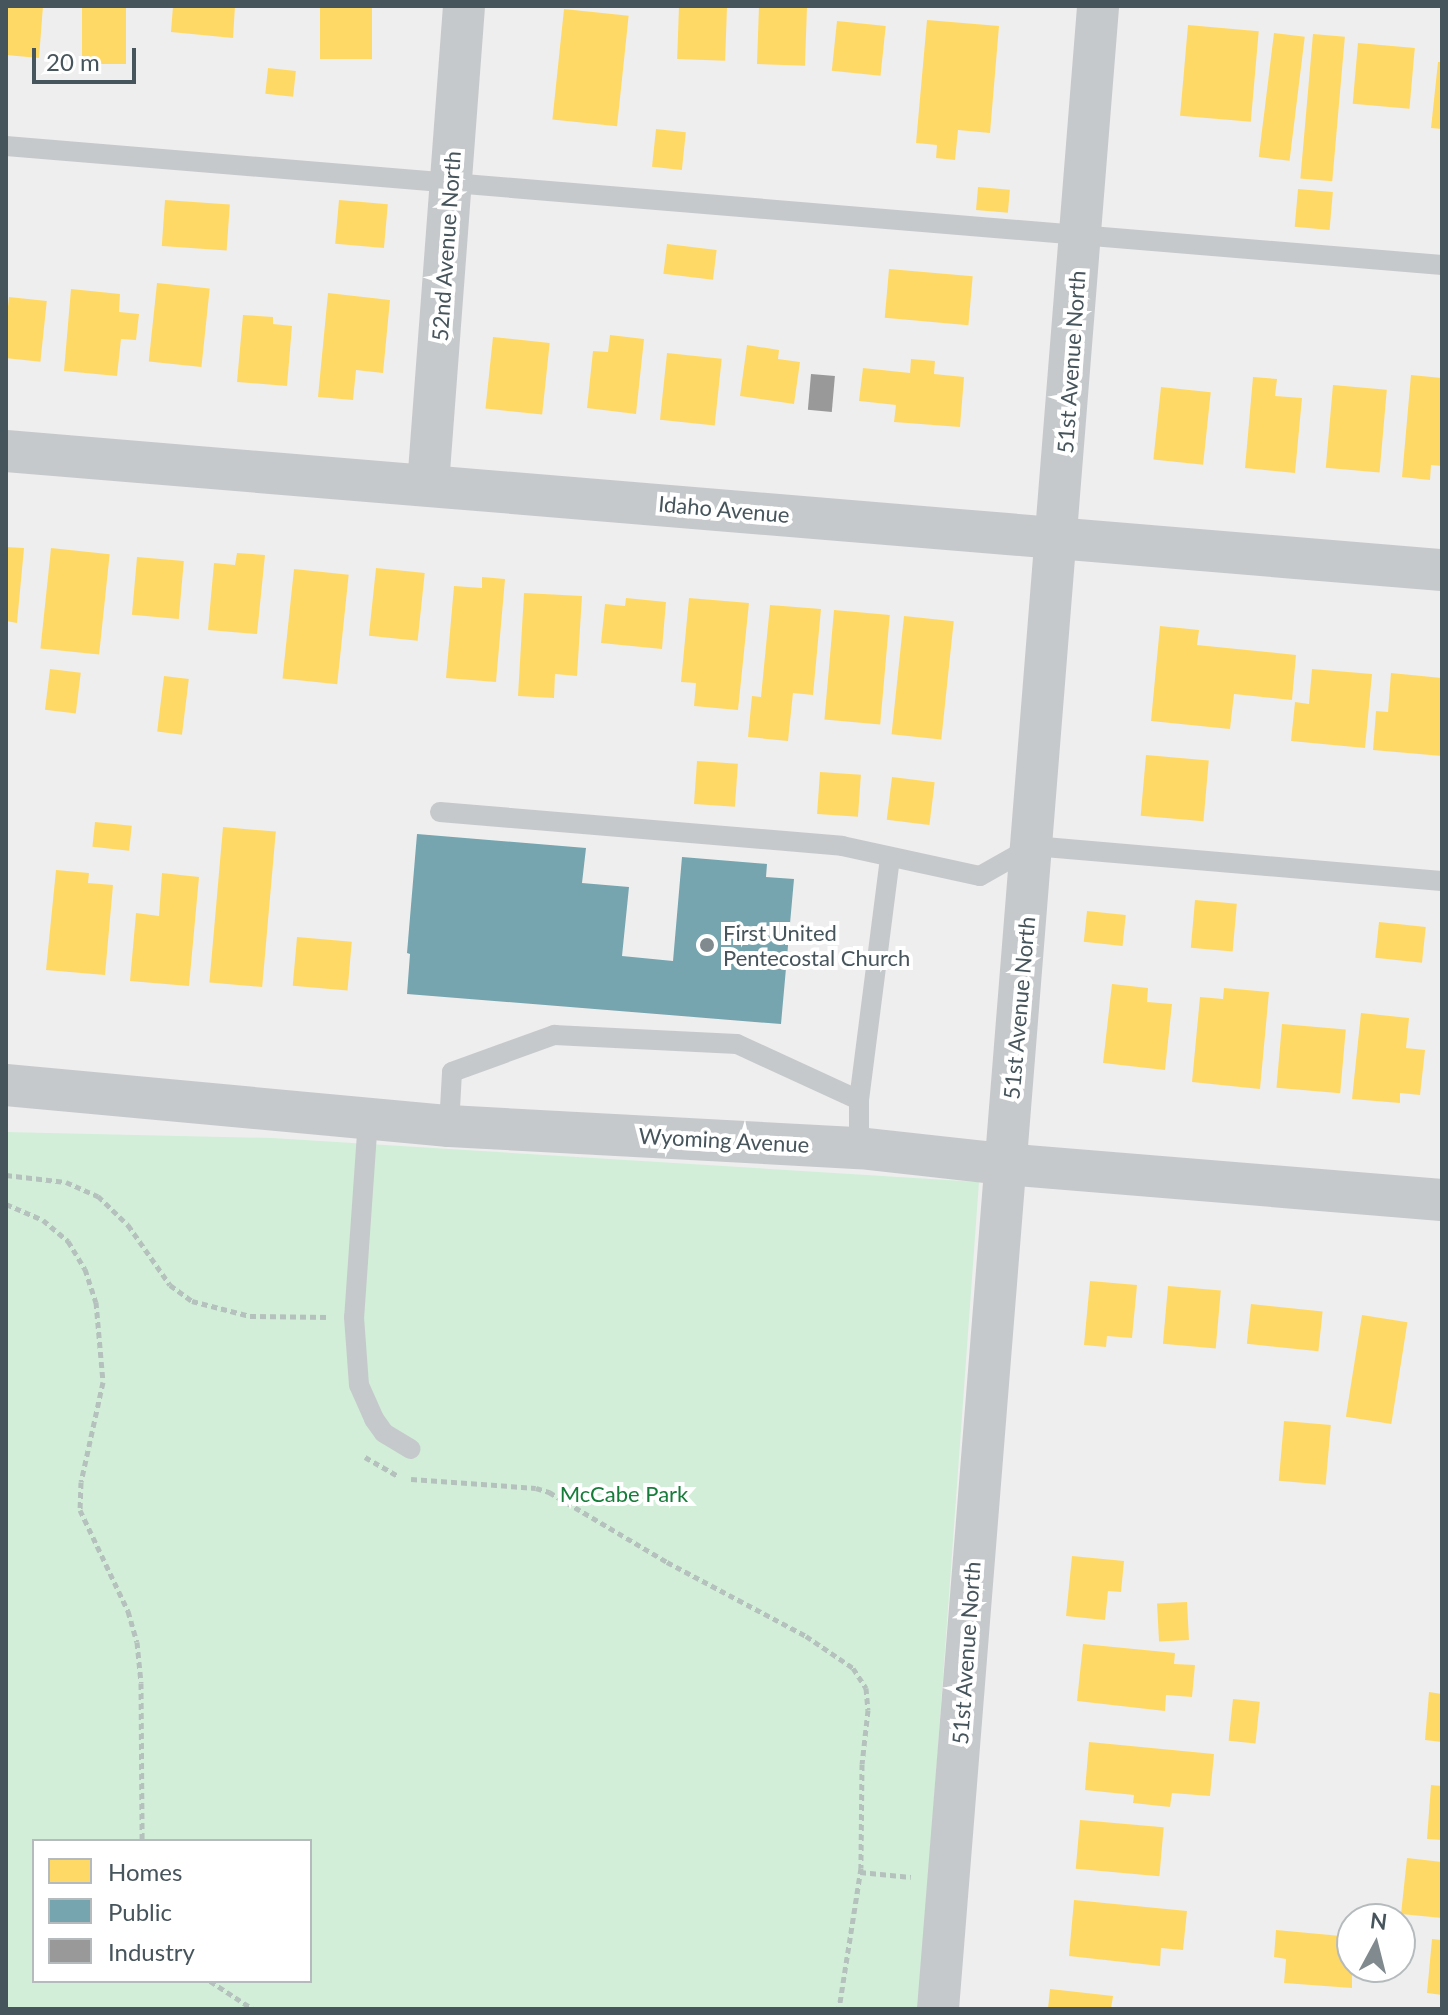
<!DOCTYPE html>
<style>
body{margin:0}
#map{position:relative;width:1448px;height:2015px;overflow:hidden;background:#efeeee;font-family:Lato,sans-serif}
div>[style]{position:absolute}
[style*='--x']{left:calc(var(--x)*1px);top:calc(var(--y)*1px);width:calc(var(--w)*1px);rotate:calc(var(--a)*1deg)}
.green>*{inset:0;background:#d2eed9}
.homes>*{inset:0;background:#ffd966;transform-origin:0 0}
.public>*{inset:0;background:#76a5af}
.industry>*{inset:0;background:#999;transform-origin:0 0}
.path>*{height:5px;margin-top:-2.5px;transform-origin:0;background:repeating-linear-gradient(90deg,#b5c1bc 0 6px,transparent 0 10px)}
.lane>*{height:20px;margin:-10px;padding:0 10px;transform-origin:10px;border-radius:10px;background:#c6c9cb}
.street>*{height:42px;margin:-21px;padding:0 21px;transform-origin:21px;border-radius:21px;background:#c6c9cb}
.dots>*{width:22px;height:22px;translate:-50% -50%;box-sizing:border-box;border:4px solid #fff;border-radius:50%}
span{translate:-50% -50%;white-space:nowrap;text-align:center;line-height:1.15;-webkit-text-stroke:8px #fff;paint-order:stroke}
.street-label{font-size:22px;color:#46545b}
.poi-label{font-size:22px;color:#46545b}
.left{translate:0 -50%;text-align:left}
.park-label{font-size:22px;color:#167c3a}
.frame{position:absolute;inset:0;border:8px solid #46545b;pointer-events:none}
.legend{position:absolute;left:32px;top:1839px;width:280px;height:144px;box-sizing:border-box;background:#fff;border:2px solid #b5bbbd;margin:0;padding:10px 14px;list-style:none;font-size:24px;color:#46545b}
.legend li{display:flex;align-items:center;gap:16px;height:40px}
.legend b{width:40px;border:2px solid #b5bbbd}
.north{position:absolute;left:1336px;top:1903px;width:80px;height:80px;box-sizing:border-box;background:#fff;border:2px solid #b5bbbd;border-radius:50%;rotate:7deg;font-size:22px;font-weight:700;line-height:32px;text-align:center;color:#46545b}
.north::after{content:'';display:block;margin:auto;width:28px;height:36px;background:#818a8e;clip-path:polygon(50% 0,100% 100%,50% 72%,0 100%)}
.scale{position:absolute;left:32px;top:48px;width:104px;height:36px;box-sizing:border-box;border:4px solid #46545b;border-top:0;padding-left:10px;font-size:24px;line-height:28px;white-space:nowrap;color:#46545b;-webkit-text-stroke:6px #fff;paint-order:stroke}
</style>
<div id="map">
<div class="green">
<i style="clip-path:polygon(evenodd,6px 1132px,272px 1138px,979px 1182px,919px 2009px,6px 2009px,6px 1132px,34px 1841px,310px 1841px,310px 1981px,34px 1981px,34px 1841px)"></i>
</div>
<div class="homes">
<i style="clip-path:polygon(6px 6px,43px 6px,39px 58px,6px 55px)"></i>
<i style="left:82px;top:6px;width:44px;height:58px"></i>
<i style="clip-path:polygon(173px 6px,235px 6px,233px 38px,171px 32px)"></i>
<i style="left:320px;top:6px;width:52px;height:53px"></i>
<i style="left:679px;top:6px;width:48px;height:53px;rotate:2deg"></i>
<i style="left:759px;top:6px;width:48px;height:58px;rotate:2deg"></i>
<i style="left:564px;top:9px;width:65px;height:111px;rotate:6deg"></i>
<i style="clip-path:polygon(927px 20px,999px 26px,990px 133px,958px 130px,955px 160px,936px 158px,937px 145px,916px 143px)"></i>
<i style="left:837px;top:21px;width:49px;height:50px;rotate:6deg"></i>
<i style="left:1188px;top:25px;width:71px;height:91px;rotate:5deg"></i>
<i style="left:1274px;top:33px;width:31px;height:125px;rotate:7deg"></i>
<i style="left:1313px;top:34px;width:32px;height:145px;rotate:5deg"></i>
<i style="left:1358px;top:43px;width:57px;height:61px;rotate:5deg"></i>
<i style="clip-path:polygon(1438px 62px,1442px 62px,1442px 129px,1431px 128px)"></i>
<i style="left:268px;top:68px;width:28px;height:26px;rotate:6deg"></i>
<i style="left:656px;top:129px;width:30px;height:38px;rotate:6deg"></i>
<i style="left:978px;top:187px;width:32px;height:23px;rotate:5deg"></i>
<i style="left:1298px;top:189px;width:35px;height:38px;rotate:5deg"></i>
<i style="left:165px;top:200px;width:65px;height:46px;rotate:4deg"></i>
<i style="left:339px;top:200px;width:49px;height:44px;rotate:5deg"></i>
<i style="left:667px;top:244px;width:50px;height:30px;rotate:7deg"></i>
<i style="left:889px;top:269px;width:84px;height:49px;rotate:5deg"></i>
<i style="left:157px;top:283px;width:53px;height:79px;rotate:6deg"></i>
<i style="clip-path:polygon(71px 289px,120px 294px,119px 312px,139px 314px,136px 340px,121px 339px,117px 376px,64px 371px)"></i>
<i style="clip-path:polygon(328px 293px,390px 300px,383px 373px,356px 370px,353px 400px,318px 397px)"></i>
<i style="left:9px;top:297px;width:38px;height:61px;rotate:6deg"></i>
<i style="clip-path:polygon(243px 315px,273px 317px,273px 324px,292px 326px,287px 386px,237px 382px)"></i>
<i style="clip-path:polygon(610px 335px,644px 339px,636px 414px,587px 408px,593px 351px,608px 352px)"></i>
<i style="left:493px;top:337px;width:57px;height:72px;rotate:6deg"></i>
<i style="clip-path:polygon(747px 345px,779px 350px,778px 359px,800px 362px,794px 404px,740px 396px)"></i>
<i style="left:667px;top:353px;width:55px;height:67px;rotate:6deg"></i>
<i style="clip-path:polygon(911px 359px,935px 361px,934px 374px,964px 377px,960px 427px,894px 422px,896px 405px,859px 401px,863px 368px,910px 373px)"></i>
<i style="clip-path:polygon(1411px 375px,1442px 378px,1442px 466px,1431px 465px,1430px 480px,1402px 477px)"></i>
<i style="clip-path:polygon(1253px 377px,1277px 379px,1275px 396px,1302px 398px,1295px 473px,1245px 468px)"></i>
<i style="left:1333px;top:385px;width:54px;height:83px;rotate:5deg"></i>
<i style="left:1161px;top:387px;width:50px;height:73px;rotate:6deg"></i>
<i style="clip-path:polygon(6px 547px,24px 548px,17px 623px,6px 621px)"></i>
<i style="left:51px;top:548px;width:59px;height:101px;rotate:6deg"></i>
<i style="clip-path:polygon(237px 553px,265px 555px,257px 634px,208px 630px,214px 563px,235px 565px)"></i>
<i style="left:137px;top:557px;width:47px;height:58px;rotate:5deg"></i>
<i style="left:376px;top:568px;width:49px;height:68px;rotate:6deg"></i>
<i style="left:294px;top:569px;width:55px;height:110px;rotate:6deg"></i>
<i style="clip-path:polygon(482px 577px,505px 579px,496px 682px,446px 678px,454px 586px,482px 588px)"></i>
<i style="clip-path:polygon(524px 593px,582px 596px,577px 676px,555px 674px,554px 698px,518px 696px)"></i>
<i style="clip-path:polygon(626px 598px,666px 602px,662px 649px,601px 643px,605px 604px,625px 606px)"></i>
<i style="clip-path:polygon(689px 598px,749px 603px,738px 710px,694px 706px,696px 683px,681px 682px)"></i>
<i style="clip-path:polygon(770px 605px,821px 609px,813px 695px,793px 693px,788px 741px,748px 737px,752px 696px,761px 697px)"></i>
<i style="left:834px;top:610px;width:56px;height:110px;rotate:5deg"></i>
<i style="left:904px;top:616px;width:50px;height:119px;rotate:6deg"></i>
<i style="clip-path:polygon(1160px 626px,1199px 630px,1197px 645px,1296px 655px,1292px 700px,1234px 694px,1230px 729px,1151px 721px)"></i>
<i style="left:50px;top:669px;width:31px;height:41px;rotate:7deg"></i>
<i style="clip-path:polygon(1312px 669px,1372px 674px,1365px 748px,1291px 741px,1295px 702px,1309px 704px)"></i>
<i style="clip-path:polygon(1391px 673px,1442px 678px,1442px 756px,1373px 750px,1376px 711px,1388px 712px)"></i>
<i style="left:164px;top:676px;width:25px;height:56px;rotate:7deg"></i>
<i style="left:1146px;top:755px;width:63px;height:61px;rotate:5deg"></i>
<i style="left:697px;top:761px;width:41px;height:43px;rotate:4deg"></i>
<i style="left:820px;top:772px;width:41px;height:42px;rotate:4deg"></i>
<i style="left:892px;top:777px;width:43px;height:43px;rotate:7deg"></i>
<i style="left:95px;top:822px;width:37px;height:25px;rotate:6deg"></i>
<i style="left:223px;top:827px;width:53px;height:156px;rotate:5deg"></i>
<i style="clip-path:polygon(56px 870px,89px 873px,88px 883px,113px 885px,105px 975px,46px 970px)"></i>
<i style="clip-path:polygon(162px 873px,199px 877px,189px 986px,130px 981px,136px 913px,159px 916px)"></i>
<i style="left:1195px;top:900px;width:42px;height:48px;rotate:5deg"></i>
<i style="left:1087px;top:911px;width:39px;height:31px;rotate:6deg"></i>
<i style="left:1379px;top:922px;width:47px;height:36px;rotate:6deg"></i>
<i style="left:297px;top:937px;width:55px;height:49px;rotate:5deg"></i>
<i style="clip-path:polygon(1112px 984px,1148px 988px,1147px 1002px,1172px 1004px,1165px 1070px,1103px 1063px)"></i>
<i style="clip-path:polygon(1224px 988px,1269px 992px,1260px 1089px,1192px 1082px,1200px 997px,1223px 999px)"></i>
<i style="clip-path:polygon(1361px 1013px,1409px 1018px,1406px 1048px,1425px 1050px,1420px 1095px,1400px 1093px,1400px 1103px,1352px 1099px)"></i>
<i style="left:1282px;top:1024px;width:64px;height:64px;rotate:5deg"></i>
<i style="clip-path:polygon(1090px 1281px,1137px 1285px,1132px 1338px,1107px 1336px,1106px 1347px,1084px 1345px)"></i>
<i style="left:1168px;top:1286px;width:53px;height:58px;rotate:5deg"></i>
<i style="left:1251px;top:1304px;width:72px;height:40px;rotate:6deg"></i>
<i style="left:1362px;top:1315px;width:46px;height:103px;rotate:9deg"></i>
<i style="left:1284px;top:1421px;width:47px;height:60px;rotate:5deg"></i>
<i style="clip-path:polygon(1072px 1556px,1124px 1561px,1121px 1592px,1108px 1591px,1105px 1620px,1066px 1616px)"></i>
<i style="left:1187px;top:1602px;width:38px;height:30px;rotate:87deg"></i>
<i style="clip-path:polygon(1083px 1644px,1175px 1653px,1174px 1664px,1195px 1665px,1192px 1697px,1166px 1695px,1165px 1711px,1077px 1701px)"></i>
<i style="clip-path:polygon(1429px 1692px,1442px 1694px,1442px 1742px,1425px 1740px)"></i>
<i style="left:1233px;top:1699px;width:27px;height:42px;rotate:6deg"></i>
<i style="clip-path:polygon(1089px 1742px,1214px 1754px,1210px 1796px,1172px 1793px,1170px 1807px,1133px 1803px,1134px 1795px,1085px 1790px)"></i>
<i style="clip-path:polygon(1431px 1785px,1442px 1786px,1442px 1840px,1427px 1839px)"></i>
<i style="left:1080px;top:1820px;width:84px;height:49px;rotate:5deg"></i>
<i style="clip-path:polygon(1407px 1858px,1442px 1862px,1442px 1918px,1401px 1914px)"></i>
<i style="clip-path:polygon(1074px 1900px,1187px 1911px,1183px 1950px,1161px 1948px,1160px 1966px,1069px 1956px)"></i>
<i style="clip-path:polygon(1276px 1930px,1352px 1937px,1352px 1988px,1284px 1983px,1286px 1959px,1274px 1957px)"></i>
<i style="clip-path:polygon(1432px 1939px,1442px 1940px,1442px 1995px,1427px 1993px)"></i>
<i style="clip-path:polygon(1050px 1989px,1113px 1996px,1111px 2009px,1048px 2009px)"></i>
</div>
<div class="public">
<i style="clip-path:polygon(417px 834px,586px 848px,582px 883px,629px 887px,622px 956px,673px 961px,682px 857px,767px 864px,766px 877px,794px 879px,781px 1024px,407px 994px,410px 954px,407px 953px)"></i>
</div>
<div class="industry">
<i style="left:811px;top:374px;width:24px;height:36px;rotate:5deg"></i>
</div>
<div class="path">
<i style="--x:6;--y:1175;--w:60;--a:6.7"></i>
<i style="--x:66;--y:1182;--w:35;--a:24"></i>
<i style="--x:98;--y:1196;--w:42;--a:44"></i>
<i style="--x:128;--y:1225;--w:73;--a:55"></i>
<i style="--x:170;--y:1285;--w:27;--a:36"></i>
<i style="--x:192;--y:1301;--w:60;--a:14.5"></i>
<i style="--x:250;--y:1316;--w:79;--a:0.7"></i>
<i style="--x:6;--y:1204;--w:40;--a:23.4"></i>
<i style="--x:43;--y:1220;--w:33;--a:40"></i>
<i style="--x:68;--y:1241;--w:33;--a:59"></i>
<i style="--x:85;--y:1269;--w:35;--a:72"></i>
<i style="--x:96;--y:1302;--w:80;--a:85"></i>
<i style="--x:103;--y:1382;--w:102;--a:102.4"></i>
<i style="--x:81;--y:1482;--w:28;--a:92"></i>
<i style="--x:80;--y:1510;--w:112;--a:64.6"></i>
<i style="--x:128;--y:1611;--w:32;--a:74"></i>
<i style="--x:137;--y:1642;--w:41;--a:84.4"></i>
<i style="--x:141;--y:1683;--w:158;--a:89.6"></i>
<i style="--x:365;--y:1457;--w:38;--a:30"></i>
<i style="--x:411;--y:1479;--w:125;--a:4.1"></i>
<i style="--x:536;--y:1488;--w:14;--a:17"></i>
<i style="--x:549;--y:1492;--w:137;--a:30.7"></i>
<i style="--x:667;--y:1562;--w:157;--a:28"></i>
<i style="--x:806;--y:1636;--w:57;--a:34.2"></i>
<i style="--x:853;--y:1668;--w:24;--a:57"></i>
<i style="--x:866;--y:1688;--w:22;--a:85"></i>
<i style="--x:868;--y:1710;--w:54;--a:96.3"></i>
<i style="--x:862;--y:1764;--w:104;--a:90.6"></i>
<i style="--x:861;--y:1868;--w:143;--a:98.9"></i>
<i style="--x:860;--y:1872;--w:51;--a:5.6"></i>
<i style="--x:210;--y:1981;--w:51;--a:33.1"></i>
</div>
<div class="lane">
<i style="--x:6;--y:146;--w:1441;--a:4.74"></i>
<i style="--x:440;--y:812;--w:403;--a:4.8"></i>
<i style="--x:842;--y:846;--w:141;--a:12.3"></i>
<i style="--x:980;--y:876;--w:61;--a:-29.5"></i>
<i style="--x:1033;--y:846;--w:410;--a:4.9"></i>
<i style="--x:368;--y:1119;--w:198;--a:94"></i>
<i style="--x:354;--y:1317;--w:68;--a:85.8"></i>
<i style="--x:359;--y:1385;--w:37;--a:66"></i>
<i style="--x:374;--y:1419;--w:17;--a:54"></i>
<i style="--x:384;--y:1433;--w:31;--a:31"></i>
<i style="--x:449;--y:1126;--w:54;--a:-86.8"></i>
<i style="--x:452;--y:1072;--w:109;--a:-19.9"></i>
<i style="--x:554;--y:1035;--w:183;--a:2.8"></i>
<i style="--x:737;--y:1044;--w:134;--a:24.7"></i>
<i style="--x:859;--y:1148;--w:48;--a:-90"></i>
<i style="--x:859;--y:1100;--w:243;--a:-82.7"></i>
</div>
<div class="street">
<i style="--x:6;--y:451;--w:1441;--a:4.74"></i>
<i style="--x:428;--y:485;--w:480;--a:-85.7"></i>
<i style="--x:6;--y:1085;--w:445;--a:5.3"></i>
<i style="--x:449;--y:1126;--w:411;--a:3.1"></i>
<i style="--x:859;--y:1148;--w:146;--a:6.3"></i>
<i style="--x:1004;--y:1164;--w:439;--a:4.7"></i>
<i style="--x:938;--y:2009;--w:2009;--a:-85.43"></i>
</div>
<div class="dots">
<i style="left:707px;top:945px;background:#818a8e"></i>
</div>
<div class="street-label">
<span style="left:446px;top:246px;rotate:-86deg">52nd Avenue North</span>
<span style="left:1071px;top:362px;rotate:-86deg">51st Avenue North</span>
<span style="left:724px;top:509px;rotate:5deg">Idaho Avenue</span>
<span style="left:1019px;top:1008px;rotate:-85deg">51st Avenue North</span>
<span style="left:724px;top:1140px;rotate:3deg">Wyoming Avenue</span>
<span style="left:966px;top:1653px;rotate:-86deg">51st Avenue North</span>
</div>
<div class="poi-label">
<span class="left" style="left:723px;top:945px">First United<br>Pentecostal Church</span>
</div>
<div class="park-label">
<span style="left:624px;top:1494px">McCabe Park</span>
</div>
<div class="frame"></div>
<ul class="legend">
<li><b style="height:22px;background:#ffd966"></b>Homes</li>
<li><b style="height:22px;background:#76a5af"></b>Public</li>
<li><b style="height:22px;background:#999"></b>Industry</li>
</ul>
<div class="north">N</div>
<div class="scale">20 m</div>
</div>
